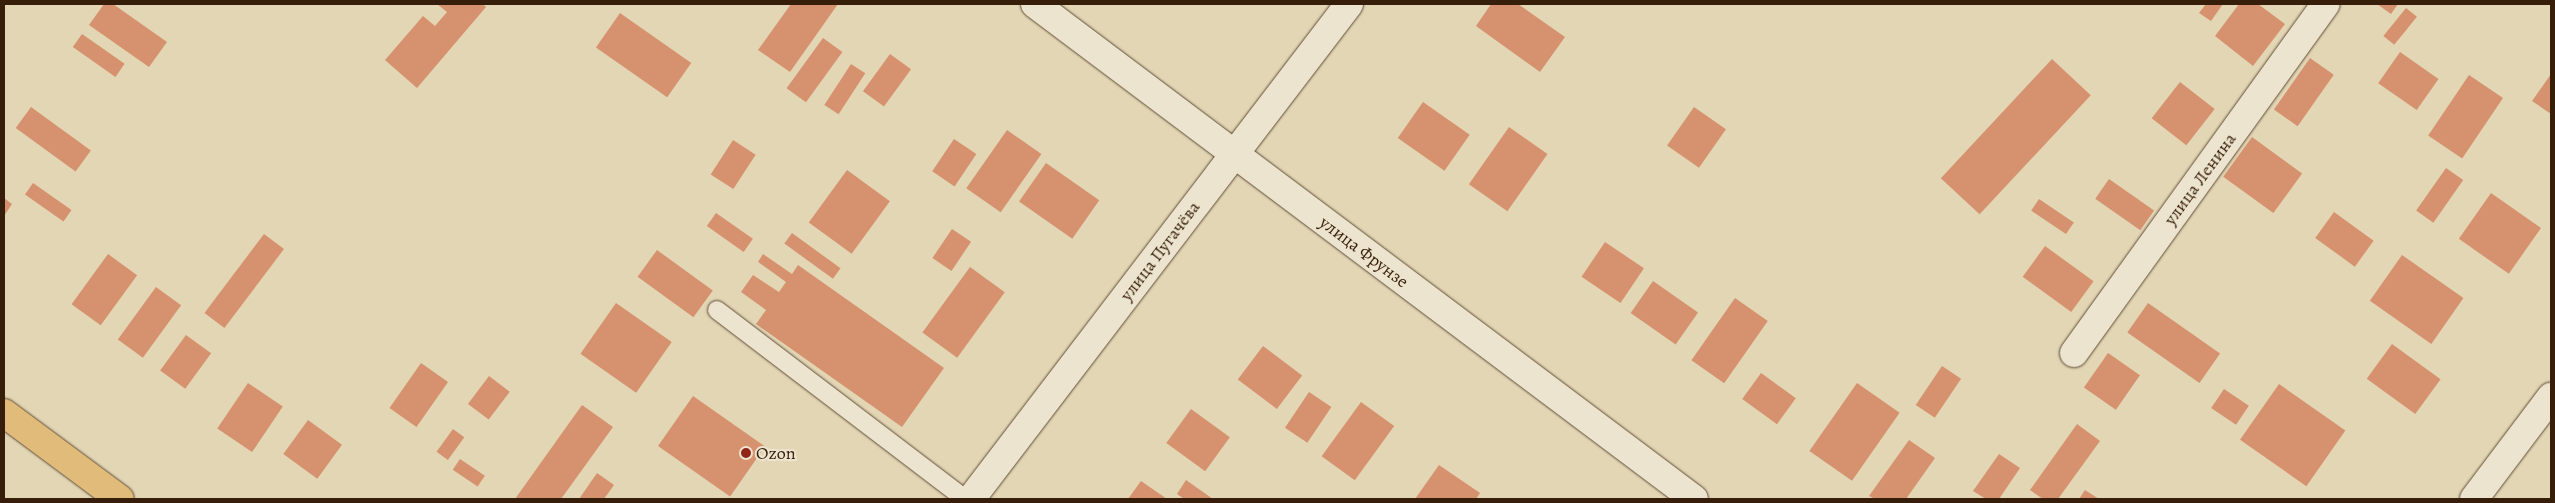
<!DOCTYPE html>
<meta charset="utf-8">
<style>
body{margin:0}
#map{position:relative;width:2555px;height:503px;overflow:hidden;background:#e2d6b5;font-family:Alegreya,serif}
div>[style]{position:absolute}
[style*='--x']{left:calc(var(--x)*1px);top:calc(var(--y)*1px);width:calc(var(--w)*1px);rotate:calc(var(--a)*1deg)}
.building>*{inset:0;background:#d6926e;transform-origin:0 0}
.roads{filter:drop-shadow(0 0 1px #624c35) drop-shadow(0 0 1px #624c35)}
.lane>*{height:18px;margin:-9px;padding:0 9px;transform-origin:9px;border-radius:9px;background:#ece4cf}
.street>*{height:28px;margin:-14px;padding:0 14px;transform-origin:14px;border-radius:14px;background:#ece4cf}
.secondary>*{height:28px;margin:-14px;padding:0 14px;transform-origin:14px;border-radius:14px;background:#ece4cf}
.primary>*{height:28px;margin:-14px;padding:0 14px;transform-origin:14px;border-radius:14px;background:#e1bb7a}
.dots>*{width:14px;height:14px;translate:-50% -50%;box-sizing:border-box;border:2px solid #ece4cf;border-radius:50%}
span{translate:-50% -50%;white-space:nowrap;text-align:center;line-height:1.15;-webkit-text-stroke:4px #ece4cf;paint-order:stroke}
.street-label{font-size:18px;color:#371e0a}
.poi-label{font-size:18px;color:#371e0a}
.left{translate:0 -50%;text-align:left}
.frame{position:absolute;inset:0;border:5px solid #371e0a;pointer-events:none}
</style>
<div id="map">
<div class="building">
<i style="clip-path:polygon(104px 4px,113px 4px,167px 42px,149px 67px,89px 25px)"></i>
<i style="clip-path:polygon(437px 4px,483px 4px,486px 7px,417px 88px,385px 60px,423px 16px,435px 26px,447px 12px)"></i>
<i style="clip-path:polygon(791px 4px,838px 4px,790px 72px,758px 50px)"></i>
<i style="clip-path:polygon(1491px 4px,1518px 4px,1565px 37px,1540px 72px,1476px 26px)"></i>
<i style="clip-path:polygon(2206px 4px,2223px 4px,2211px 21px,2199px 13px)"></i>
<i style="clip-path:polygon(2239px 4px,2258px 4px,2285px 24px,2253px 66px,2215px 36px)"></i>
<i style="clip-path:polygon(2377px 4px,2398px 4px,2391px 14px)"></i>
<i style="left:2406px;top:8px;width:14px;height:36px;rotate:39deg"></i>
<i style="left:620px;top:13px;width:87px;height:42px;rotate:35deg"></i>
<i style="left:82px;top:34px;width:52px;height:16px;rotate:35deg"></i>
<i style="left:823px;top:38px;width:24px;height:62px;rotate:36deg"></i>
<i style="left:2400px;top:52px;width:47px;height:38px;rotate:35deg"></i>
<i style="left:890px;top:54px;width:26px;height:46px;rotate:36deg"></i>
<i style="left:2310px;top:58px;width:29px;height:63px;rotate:35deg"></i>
<i style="left:2052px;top:59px;width:53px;height:163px;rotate:43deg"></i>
<i style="left:851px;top:64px;width:17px;height:49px;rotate:33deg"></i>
<i style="clip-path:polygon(2551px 74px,2551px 114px,2532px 101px)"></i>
<i style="left:2469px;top:75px;width:41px;height:73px;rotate:34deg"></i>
<i style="left:2180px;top:82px;width:44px;height:46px;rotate:38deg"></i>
<i style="left:1423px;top:102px;width:57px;height:44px;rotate:35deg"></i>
<i style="left:31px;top:107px;width:74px;height:26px;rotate:36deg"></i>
<i style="left:1694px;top:107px;width:39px;height:47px;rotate:35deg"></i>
<i style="left:1509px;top:127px;width:47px;height:70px;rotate:35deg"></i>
<i style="left:1007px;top:130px;width:42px;height:71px;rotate:35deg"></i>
<i style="left:2252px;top:137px;width:62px;height:49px;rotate:36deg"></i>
<i style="left:954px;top:139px;width:27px;height:39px;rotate:34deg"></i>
<i style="left:733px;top:140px;width:27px;height:41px;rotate:33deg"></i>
<i style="left:1046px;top:163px;width:65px;height:47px;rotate:35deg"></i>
<i style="left:2446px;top:168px;width:21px;height:52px;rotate:35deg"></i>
<i style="left:847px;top:170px;width:53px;height:65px;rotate:36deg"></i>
<i style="left:2109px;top:179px;width:55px;height:24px;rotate:35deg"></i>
<i style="left:33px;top:183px;width:47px;height:14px;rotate:35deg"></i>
<i style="left:2491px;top:193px;width:61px;height:56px;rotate:35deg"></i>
<i style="clip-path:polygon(4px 198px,12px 204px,4px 216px)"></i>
<i style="left:2039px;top:199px;width:42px;height:14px;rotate:34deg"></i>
<i style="left:2334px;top:212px;width:49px;height:32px;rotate:36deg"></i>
<i style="left:716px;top:213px;width:45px;height:16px;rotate:35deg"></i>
<i style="left:952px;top:229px;width:23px;height:35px;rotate:34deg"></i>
<i style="left:792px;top:233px;width:60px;height:13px;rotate:36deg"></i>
<i style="left:264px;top:234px;width:25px;height:99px;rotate:37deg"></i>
<i style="left:1605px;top:242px;width:47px;height:42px;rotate:34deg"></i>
<i style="left:2045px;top:246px;width:60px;height:38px;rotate:36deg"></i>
<i style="left:657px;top:250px;width:69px;height:33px;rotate:36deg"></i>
<i style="left:108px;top:254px;width:36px;height:62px;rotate:36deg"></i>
<i style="clip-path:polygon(763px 254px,792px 274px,798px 265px,944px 368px,902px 427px,756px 324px,766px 310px,741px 292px,753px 275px,779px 292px,786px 282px,758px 262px)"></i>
<i style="left:2402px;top:255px;width:75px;height:56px;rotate:35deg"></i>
<i style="left:970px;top:267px;width:43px;height:81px;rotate:36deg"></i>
<i style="left:1653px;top:281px;width:55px;height:39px;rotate:35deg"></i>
<i style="left:156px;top:287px;width:31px;height:65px;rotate:36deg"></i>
<i style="left:1735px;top:298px;width:40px;height:76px;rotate:35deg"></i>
<i style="left:616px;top:303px;width:68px;height:62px;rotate:35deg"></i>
<i style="left:2148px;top:303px;width:88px;height:36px;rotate:35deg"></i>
<i style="left:186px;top:335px;width:31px;height:44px;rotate:36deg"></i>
<i style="left:2392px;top:344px;width:60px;height:43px;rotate:36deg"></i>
<i style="left:1263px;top:346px;width:49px;height:42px;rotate:37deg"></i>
<i style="left:2108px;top:353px;width:39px;height:42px;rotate:35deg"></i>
<i style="left:421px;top:363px;width:33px;height:55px;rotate:35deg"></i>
<i style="left:1942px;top:366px;width:23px;height:47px;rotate:34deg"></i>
<i style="left:1761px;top:373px;width:43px;height:32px;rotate:36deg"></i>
<i style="left:489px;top:376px;width:26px;height:35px;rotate:37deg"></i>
<i style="left:248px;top:383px;width:42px;height:55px;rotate:34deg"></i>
<i style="left:1857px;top:383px;width:52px;height:83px;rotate:35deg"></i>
<i style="left:2279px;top:384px;width:81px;height:68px;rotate:35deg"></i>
<i style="left:2224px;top:389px;width:30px;height:23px;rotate:34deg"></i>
<i style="left:1309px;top:392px;width:27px;height:43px;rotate:34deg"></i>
<i style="left:693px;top:396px;width:88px;height:61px;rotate:35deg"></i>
<i style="left:1361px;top:402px;width:41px;height:67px;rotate:36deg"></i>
<i style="clip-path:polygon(582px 405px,613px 427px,561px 499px,515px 499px)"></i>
<i style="left:1191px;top:409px;width:48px;height:42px;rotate:36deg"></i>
<i style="left:308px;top:420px;width:42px;height:42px;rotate:36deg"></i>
<i style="clip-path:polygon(2077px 424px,2100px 441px,2058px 499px,2043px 499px,2030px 490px)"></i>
<i style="left:453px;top:429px;width:14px;height:28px;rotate:36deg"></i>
<i style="clip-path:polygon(1909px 440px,1935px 458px,1906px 499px,1875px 499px,1869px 496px)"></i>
<i style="clip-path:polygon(1999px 454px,2020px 468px,1999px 499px,1986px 499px,1973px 491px)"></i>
<i style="left:460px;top:459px;width:30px;height:13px;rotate:34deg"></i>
<i style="clip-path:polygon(1439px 465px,1480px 493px,1476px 499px,1415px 499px)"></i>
<i style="clip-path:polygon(597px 473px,614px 485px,604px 499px,579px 499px)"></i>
<i style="clip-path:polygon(1186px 480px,1213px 499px,1184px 499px,1177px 494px)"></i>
<i style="clip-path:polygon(1141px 481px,1167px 499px,1128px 499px)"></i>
<i style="clip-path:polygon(2085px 490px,2099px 499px,2079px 499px)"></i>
</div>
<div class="roads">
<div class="lane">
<i style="--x:717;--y:310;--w:312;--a:37.3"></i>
</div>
<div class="street">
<i style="--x:1035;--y:4;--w:824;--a:36.91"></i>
<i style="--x:2074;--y:353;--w:430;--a:-54.2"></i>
<i style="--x:2474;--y:499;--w:128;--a:-53"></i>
</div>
<div class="secondary">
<i style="--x:971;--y:499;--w:623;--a:-52.63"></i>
</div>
<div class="primary">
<i style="--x:4;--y:413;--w:144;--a:36.6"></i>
</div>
</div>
<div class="dots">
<i style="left:746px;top:453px;background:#8f2418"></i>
</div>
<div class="street-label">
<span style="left:2200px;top:179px;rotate:-54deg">улица Ленина</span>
<span style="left:1160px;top:251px;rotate:-53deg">улица Пугачёва</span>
<span style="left:1364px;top:252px;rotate:37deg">улица Фрунзе</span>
</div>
<div class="poi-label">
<span class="left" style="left:756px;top:453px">Ozon</span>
</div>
<div class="frame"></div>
</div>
